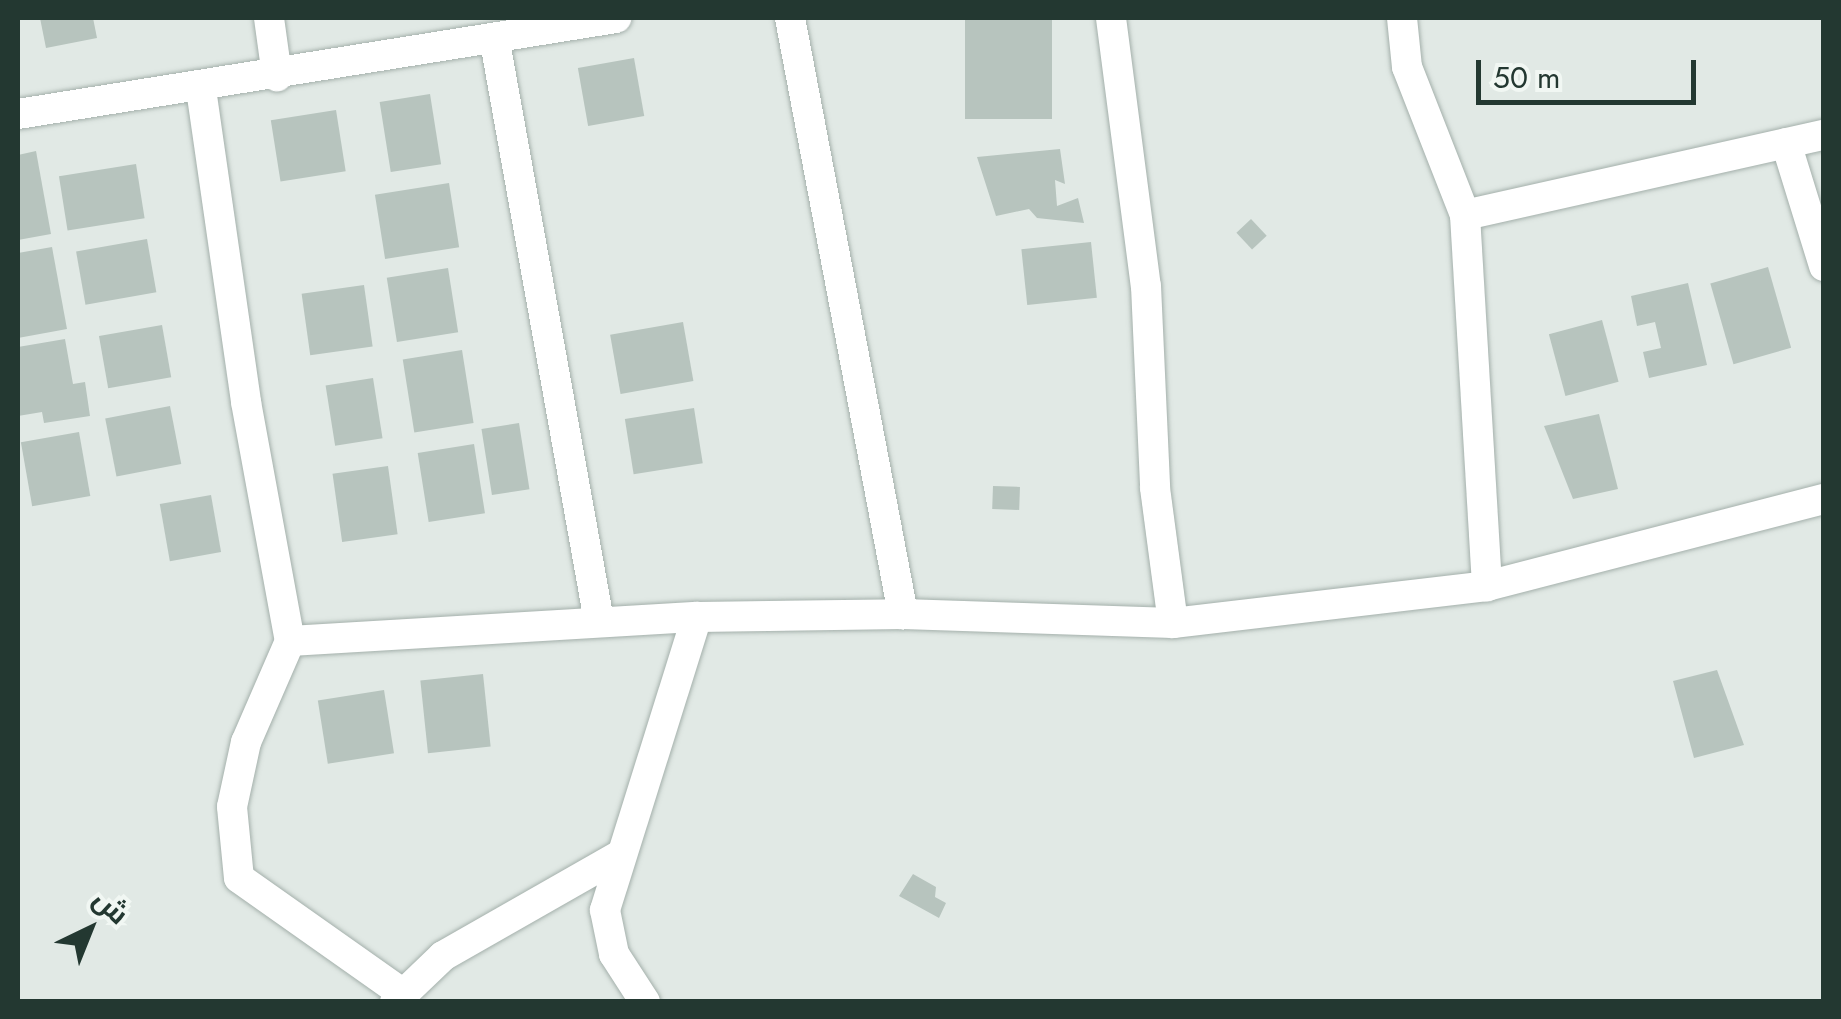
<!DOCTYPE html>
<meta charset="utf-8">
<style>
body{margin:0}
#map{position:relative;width:1841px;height:1019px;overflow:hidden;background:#e1e9e5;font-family:Jost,Cairo,sans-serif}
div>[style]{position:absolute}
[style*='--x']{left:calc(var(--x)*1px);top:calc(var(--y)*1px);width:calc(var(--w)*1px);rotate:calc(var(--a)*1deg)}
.building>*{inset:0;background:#b7c4be;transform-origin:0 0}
.roads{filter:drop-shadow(0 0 2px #a4b0ab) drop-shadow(0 0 2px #a4b0ab)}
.minor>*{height:30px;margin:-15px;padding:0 15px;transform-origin:15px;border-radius:15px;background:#fff}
span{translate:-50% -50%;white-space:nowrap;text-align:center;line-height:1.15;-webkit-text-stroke:9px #f1f7f3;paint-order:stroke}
.frame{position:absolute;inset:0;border:20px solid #233831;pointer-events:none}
.north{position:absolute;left:40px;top:879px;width:100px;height:100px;-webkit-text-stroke:8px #f1f7f3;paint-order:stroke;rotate:43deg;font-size:28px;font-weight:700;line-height:40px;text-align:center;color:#233831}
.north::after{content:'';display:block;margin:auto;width:35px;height:45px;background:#233831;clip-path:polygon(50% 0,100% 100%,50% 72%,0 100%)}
.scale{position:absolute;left:1476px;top:60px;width:220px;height:45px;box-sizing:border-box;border:5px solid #233831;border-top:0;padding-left:12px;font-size:30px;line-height:35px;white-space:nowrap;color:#233831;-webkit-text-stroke:8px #f1f7f3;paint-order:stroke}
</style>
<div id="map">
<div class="building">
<i style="clip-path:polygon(40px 18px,93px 18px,97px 38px,46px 48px)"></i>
<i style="left:965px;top:18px;width:87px;height:101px"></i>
<i style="left:634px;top:58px;width:59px;height:57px;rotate:80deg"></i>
<i style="left:430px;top:94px;width:71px;height:51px;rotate:81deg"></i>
<i style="left:336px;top:110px;width:62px;height:66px;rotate:81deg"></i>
<i style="clip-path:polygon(1060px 149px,1065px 184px,1055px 180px,1057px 206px,1078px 198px,1084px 223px,1037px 218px,1029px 209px,996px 216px,977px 157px)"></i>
<i style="clip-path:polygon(36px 151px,51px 234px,18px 240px,18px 155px)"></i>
<i style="left:136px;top:164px;width:55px;height:78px;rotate:81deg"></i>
<i style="left:449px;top:183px;width:65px;height:75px;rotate:81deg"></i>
<i style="left:1251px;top:219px;width:23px;height:20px;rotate:47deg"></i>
<i style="left:147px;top:239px;width:54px;height:72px;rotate:80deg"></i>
<i style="left:1091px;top:242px;width:56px;height:70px;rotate:84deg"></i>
<i style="clip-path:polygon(52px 247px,67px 329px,18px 338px,18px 253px)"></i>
<i style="left:1768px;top:267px;width:84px;height:60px;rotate:74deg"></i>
<i style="left:448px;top:268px;width:65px;height:62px;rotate:81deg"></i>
<i style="clip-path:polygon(1688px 283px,1707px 365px,1649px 378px,1643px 352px,1661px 348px,1655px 322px,1637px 326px,1631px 296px)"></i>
<i style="left:364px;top:285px;width:62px;height:63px;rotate:82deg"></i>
<i style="left:1602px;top:320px;width:64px;height:55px;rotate:75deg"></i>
<i style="left:683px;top:322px;width:60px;height:74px;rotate:80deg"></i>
<i style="left:162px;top:325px;width:53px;height:64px;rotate:80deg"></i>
<i style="clip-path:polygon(65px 339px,73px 384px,85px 382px,90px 416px,44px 423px,42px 412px,18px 416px,18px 347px)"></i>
<i style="left:462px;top:350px;width:74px;height:60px;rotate:81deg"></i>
<i style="left:373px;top:378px;width:61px;height:48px;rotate:81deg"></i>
<i style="left:170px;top:406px;width:59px;height:66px;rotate:79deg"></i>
<i style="left:694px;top:408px;width:56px;height:70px;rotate:81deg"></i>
<i style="clip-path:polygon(1599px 414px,1618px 489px,1573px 499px,1544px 426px)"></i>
<i style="left:519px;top:423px;width:67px;height:38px;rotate:81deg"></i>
<i style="left:79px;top:432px;width:65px;height:59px;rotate:80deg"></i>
<i style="left:474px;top:444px;width:70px;height:57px;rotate:81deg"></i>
<i style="left:388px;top:466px;width:69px;height:56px;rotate:82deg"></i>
<i style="left:993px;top:486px;width:27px;height:23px;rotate:2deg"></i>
<i style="left:211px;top:495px;width:58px;height:52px;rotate:80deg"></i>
<i style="clip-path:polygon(1717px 670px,1744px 745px,1694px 758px,1673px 681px)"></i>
<i style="left:483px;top:674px;width:73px;height:63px;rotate:84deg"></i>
<i style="left:384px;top:690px;width:64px;height:67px;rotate:81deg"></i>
<i style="clip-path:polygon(913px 874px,936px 887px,935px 897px,946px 903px,939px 918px,899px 896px)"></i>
</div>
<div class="roads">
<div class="minor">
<i style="--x:269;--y:18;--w:59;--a:82.1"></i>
<i style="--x:790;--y:18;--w:607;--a:79.26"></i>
<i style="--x:1111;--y:18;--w:270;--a:82.6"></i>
<i style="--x:1146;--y:286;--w:202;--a:87.4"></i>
<i style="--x:1155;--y:488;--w:136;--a:82.4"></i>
<i style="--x:1402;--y:18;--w:49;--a:84.2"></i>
<i style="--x:1407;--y:67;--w:159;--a:68.6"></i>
<i style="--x:1465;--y:215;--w:372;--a:86.6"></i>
<i style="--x:495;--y:42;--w:588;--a:79.82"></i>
<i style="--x:201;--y:89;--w:316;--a:81.8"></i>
<i style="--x:246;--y:402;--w:243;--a:79.6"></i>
<i style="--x:290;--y:641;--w:110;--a:113.5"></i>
<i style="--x:246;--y:742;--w:66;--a:102.2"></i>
<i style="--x:232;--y:807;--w:71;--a:84.4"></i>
<i style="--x:239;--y:878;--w:199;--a:35.2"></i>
<i style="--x:18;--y:114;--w:606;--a:-9.12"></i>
<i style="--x:1786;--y:143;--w:129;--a:72.8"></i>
<i style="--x:1465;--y:215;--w:368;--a:-12.6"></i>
<i style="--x:290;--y:641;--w:408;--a:-3.4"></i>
<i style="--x:697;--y:617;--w:206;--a:-0.8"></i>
<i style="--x:903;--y:614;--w:270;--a:1.9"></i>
<i style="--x:1173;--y:623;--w:316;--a:-6.7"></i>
<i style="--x:1487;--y:586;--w:348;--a:-14.5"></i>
<i style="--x:395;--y:1002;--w:66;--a:-43.8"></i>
<i style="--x:443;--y:956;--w:202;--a:-29.7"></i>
<i style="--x:645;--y:1002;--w:57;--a:-122.9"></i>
<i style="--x:614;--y:954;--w:45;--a:-101.6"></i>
<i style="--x:605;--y:910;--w:307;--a:-72.6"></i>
</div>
</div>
<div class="frame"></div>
<div class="north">ش</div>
<div class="scale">50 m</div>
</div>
